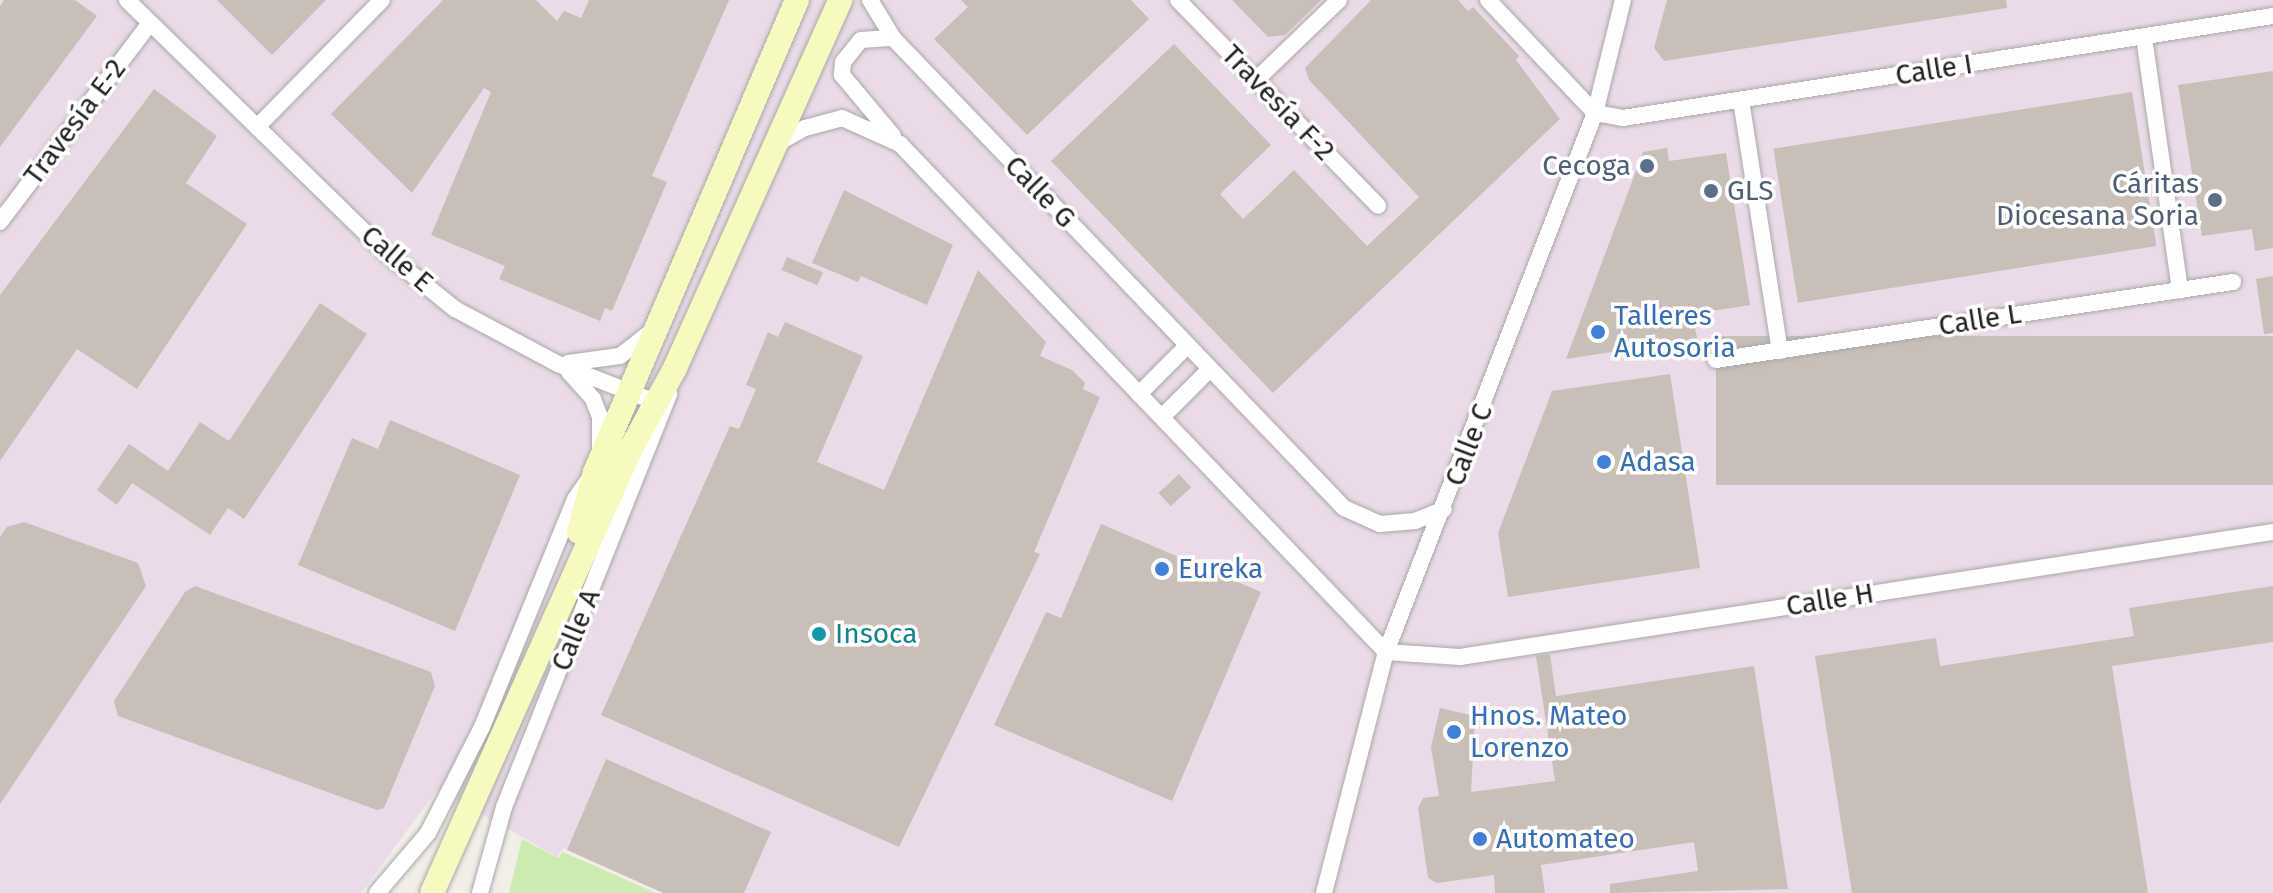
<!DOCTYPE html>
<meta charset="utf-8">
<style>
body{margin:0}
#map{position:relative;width:2273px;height:893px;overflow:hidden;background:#f2efe9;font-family:"Fira Sans",sans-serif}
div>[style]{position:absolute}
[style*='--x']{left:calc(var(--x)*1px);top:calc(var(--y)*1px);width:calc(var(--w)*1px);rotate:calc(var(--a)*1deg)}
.industrial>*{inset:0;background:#ebdbe8}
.grass>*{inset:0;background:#cdebb0}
.building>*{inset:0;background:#c7bfb8;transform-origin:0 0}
.roads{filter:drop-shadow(0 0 2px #a9a9a9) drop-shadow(0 0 2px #a9a9a9)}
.street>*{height:16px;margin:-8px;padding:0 8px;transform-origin:8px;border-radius:8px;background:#fff}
.secondary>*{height:24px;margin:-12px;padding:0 12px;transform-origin:12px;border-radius:12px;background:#f7fabf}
.dots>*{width:22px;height:22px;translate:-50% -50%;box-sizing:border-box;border:4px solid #fff;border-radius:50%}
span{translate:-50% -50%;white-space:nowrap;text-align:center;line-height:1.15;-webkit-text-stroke:7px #fff;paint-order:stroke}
.street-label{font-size:28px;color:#222}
.service-label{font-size:28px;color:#4e5e75}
.right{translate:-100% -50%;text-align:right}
.left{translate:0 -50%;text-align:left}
.shop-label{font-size:28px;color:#366cbe}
.culture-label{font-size:28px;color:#0d838f}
</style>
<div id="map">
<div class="industrial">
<i style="clip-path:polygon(0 0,2273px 0,2273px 893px,664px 893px,564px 848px,557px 857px,438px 789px,361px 893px,0 893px)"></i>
</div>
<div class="grass">
<i style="clip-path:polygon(522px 839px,558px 858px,563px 852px,656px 893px,509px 893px)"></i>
</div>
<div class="building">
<i style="clip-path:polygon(4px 0,75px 0,97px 16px,0 147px,0 6px)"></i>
<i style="clip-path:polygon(217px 0,326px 0,272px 55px)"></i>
<i style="clip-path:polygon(443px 0,536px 0,557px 21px,564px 11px,581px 18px,589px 0,729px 0,652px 176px,667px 182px,612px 311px,605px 308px,600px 321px,499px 279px,505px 266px,431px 235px,491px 92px,484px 88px,412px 193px,331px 114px)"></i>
<i style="clip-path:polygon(961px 0,1131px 0,1149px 19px,1027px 135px,934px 39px,968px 7px)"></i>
<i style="clip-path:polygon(1232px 0,1321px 0,1285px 35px,1268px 37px)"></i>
<i style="clip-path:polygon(1371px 0,1458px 0,1468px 11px,1473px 7px,1519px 56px,1516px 60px,1560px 119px,1273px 393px,1051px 161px,1174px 44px,1271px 145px,1220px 194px,1243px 219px,1294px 170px,1367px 246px,1419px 197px,1309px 80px,1305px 68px)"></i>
<i style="clip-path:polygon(1667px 0,2006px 0,2007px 8px,1664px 61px,1654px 48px)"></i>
<i style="clip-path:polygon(2273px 71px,2273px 248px,2255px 251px,2252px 229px,2202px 236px,2178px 85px)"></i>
<i style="clip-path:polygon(154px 89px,217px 136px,186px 183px,247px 224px,137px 389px,77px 349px,0 461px,0 295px)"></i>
<i style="left:2132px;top:92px;width:156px;height:363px;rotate:81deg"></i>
<i style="clip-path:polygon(1667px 148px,1669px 161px,1726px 153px,1750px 305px,1693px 314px,1697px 339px,1566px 359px,1643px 152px)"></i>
<i style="clip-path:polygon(844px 190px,953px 245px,927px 305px,861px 276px,858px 282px,812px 263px)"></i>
<i style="left:787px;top:257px;width:39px;height:14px;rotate:23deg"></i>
<i style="clip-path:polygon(978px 270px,1046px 342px,1040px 356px,1072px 370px,1085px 383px,1083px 389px,1100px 397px,1034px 552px,1040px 554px,899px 847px,601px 715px,730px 426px,739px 429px,756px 389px,746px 385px,768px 332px,778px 337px,785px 322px,863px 356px,817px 462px,884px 490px)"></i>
<i style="clip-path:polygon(2273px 276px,2273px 333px,2264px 334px,2256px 279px)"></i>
<i style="clip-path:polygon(320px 303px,367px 334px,244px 519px,228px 508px,210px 535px,132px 483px,117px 505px,97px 490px,129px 444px,168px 471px,200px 422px,229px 441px)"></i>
<i style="left:2273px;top:336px;width:149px;height:557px;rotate:90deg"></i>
<i style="clip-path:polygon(1670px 374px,1700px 568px,1508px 597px,1498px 533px,1552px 391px)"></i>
<i style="clip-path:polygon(390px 420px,520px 475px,455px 631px,298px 565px,352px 438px,378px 449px)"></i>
<i style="left:1179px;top:474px;width:18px;height:28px;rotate:47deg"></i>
<i style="clip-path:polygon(24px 522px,138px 563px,146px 586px,0 804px,0 537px,7px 527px)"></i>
<i style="clip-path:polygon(1101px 524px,1261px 592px,1172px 801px,994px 725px,1046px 612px,1061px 618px)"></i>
<i style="clip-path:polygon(195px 586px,431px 672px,435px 686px,384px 808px,377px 810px,118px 716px,114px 701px,185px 592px)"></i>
<i style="clip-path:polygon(2273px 586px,2273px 642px,2112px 666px,2148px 893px,1852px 893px,1815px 656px,1936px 638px,1940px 666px,2134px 636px,2129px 608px)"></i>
<i style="clip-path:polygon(1550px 654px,1556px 696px,1754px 666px,1788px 889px,1610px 893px,1610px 884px,1698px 871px,1694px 842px,1541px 865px,1545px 893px,1495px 893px,1494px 875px,1437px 883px,1428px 878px,1418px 808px,1423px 798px,1439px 796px,1431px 747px,1440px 708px,1475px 716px,1471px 792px,1555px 781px,1536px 656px)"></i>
<i style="clip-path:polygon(606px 759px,771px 832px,744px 893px,663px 893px,567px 850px)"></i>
</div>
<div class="roads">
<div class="street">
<i style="--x:127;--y:0;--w:365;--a:44.3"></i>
<i style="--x:388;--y:255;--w:86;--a:38.9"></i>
<i style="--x:455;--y:309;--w:117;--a:28.1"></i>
<i style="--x:558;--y:364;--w:102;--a:21.3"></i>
<i style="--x:870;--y:0;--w:44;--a:58.8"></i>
<i style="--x:893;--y:38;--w:651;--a:46.18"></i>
<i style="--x:1344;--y:508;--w:39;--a:24"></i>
<i style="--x:1380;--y:524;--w:35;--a:-5"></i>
<i style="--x:1415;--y:521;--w:31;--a:-22"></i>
<i style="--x:1178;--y:0;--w:287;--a:45.8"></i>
<i style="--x:1488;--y:0;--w:156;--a:46.6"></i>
<i style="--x:2144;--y:37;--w:256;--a:81.9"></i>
<i style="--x:1256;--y:80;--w:115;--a:-43.9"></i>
<i style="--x:1741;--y:100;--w:254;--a:81.2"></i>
<i style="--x:1595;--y:113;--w:28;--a:10"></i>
<i style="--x:1623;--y:118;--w:658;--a:-8.92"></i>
<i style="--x:257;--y:127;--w:178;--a:-45.5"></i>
<i style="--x:893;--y:136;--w:80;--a:-129.9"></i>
<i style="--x:842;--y:75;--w:13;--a:-86"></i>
<i style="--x:843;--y:62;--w:28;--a:-51"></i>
<i style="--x:861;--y:40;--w:32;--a:-4"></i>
<i style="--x:776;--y:144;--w:33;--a:-29"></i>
<i style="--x:805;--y:128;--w:38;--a:-15"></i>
<i style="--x:842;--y:118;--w:64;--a:24.1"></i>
<i style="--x:900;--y:144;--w:703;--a:46.27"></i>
<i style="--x:0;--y:222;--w:249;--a:-53"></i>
<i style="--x:1716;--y:360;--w:523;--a:-8.58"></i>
<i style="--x:568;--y:363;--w:52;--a:-7.7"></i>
<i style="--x:620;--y:356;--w:39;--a:-38"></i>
<i style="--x:569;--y:372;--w:36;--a:48"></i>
<i style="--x:593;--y:399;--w:19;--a:69"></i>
<i style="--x:600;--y:417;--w:29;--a:90"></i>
<i style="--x:1139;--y:394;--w:68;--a:-45"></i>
<i style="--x:1162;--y:417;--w:68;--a:-45"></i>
<i style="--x:1386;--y:652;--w:74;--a:3.9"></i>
<i style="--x:1460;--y:657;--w:823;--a:-8.74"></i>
<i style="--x:377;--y:893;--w:79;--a:-49.6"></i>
<i style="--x:428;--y:833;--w:119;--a:-63"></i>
<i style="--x:482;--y:727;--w:246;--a:-67.8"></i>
<i style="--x:575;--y:499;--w:21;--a:-55"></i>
<i style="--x:480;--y:893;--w:89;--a:-74.4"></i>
<i style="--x:504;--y:807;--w:445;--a:-68.2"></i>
<i style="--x:1324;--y:893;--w:249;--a:-75.6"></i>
<i style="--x:1386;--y:652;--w:578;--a:-68.81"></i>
<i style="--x:1595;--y:113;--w:116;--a:-76.1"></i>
</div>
<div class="secondary">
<i style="--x:579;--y:532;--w:62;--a:-75.1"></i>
<i style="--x:595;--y:472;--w:513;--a:-66.83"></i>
<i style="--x:432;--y:893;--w:485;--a:-65.9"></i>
<i style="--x:630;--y:450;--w:94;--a:-61.2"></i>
<i style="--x:675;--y:368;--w:403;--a:-65.8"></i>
</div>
</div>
<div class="dots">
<i style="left:1647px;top:166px;background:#5c6f8a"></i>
<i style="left:1711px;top:191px;background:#5c6f8a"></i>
<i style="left:2215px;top:200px;background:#5c6f8a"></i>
<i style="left:1598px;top:332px;background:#3f7fe0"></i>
<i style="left:1604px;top:462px;background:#3f7fe0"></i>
<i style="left:1162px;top:569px;background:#3f7fe0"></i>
<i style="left:819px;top:634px;background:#0f9aa8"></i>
<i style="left:1454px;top:732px;background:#3f7fe0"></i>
<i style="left:1480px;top:839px;background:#3f7fe0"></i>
</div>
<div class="street-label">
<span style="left:1934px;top:70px;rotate:-9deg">Calle I</span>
<span style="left:1278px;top:103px;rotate:46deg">Travesía F-2</span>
<span style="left:75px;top:122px;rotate:-53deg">Travesía E-2</span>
<span style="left:1040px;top:192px;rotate:46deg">Calle G</span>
<span style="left:397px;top:259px;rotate:41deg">Calle E</span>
<span style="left:1980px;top:320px;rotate:-9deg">Calle L</span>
<span style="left:1469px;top:445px;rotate:-69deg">Calle C</span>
<span style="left:1830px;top:600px;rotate:-9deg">Calle H</span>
<span style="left:576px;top:630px;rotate:-68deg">Calle A</span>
</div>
<div class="service-label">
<span class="right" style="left:1631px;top:166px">Cecoga</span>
<span class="right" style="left:2199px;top:200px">Cáritas<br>Diocesana Soria</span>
<span class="left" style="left:1727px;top:191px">GLS</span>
</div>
<div class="shop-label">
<span class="left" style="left:1614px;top:332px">Talleres<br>Autosoria</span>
<span class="left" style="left:1620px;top:462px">Adasa</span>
<span class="left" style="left:1178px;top:569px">Eureka</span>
<span class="left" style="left:1470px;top:732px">Hnos. Mateo<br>Lorenzo</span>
<span class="left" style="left:1496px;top:839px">Automateo</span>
</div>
<div class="culture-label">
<span class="left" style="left:835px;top:634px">Insoca</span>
</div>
</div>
